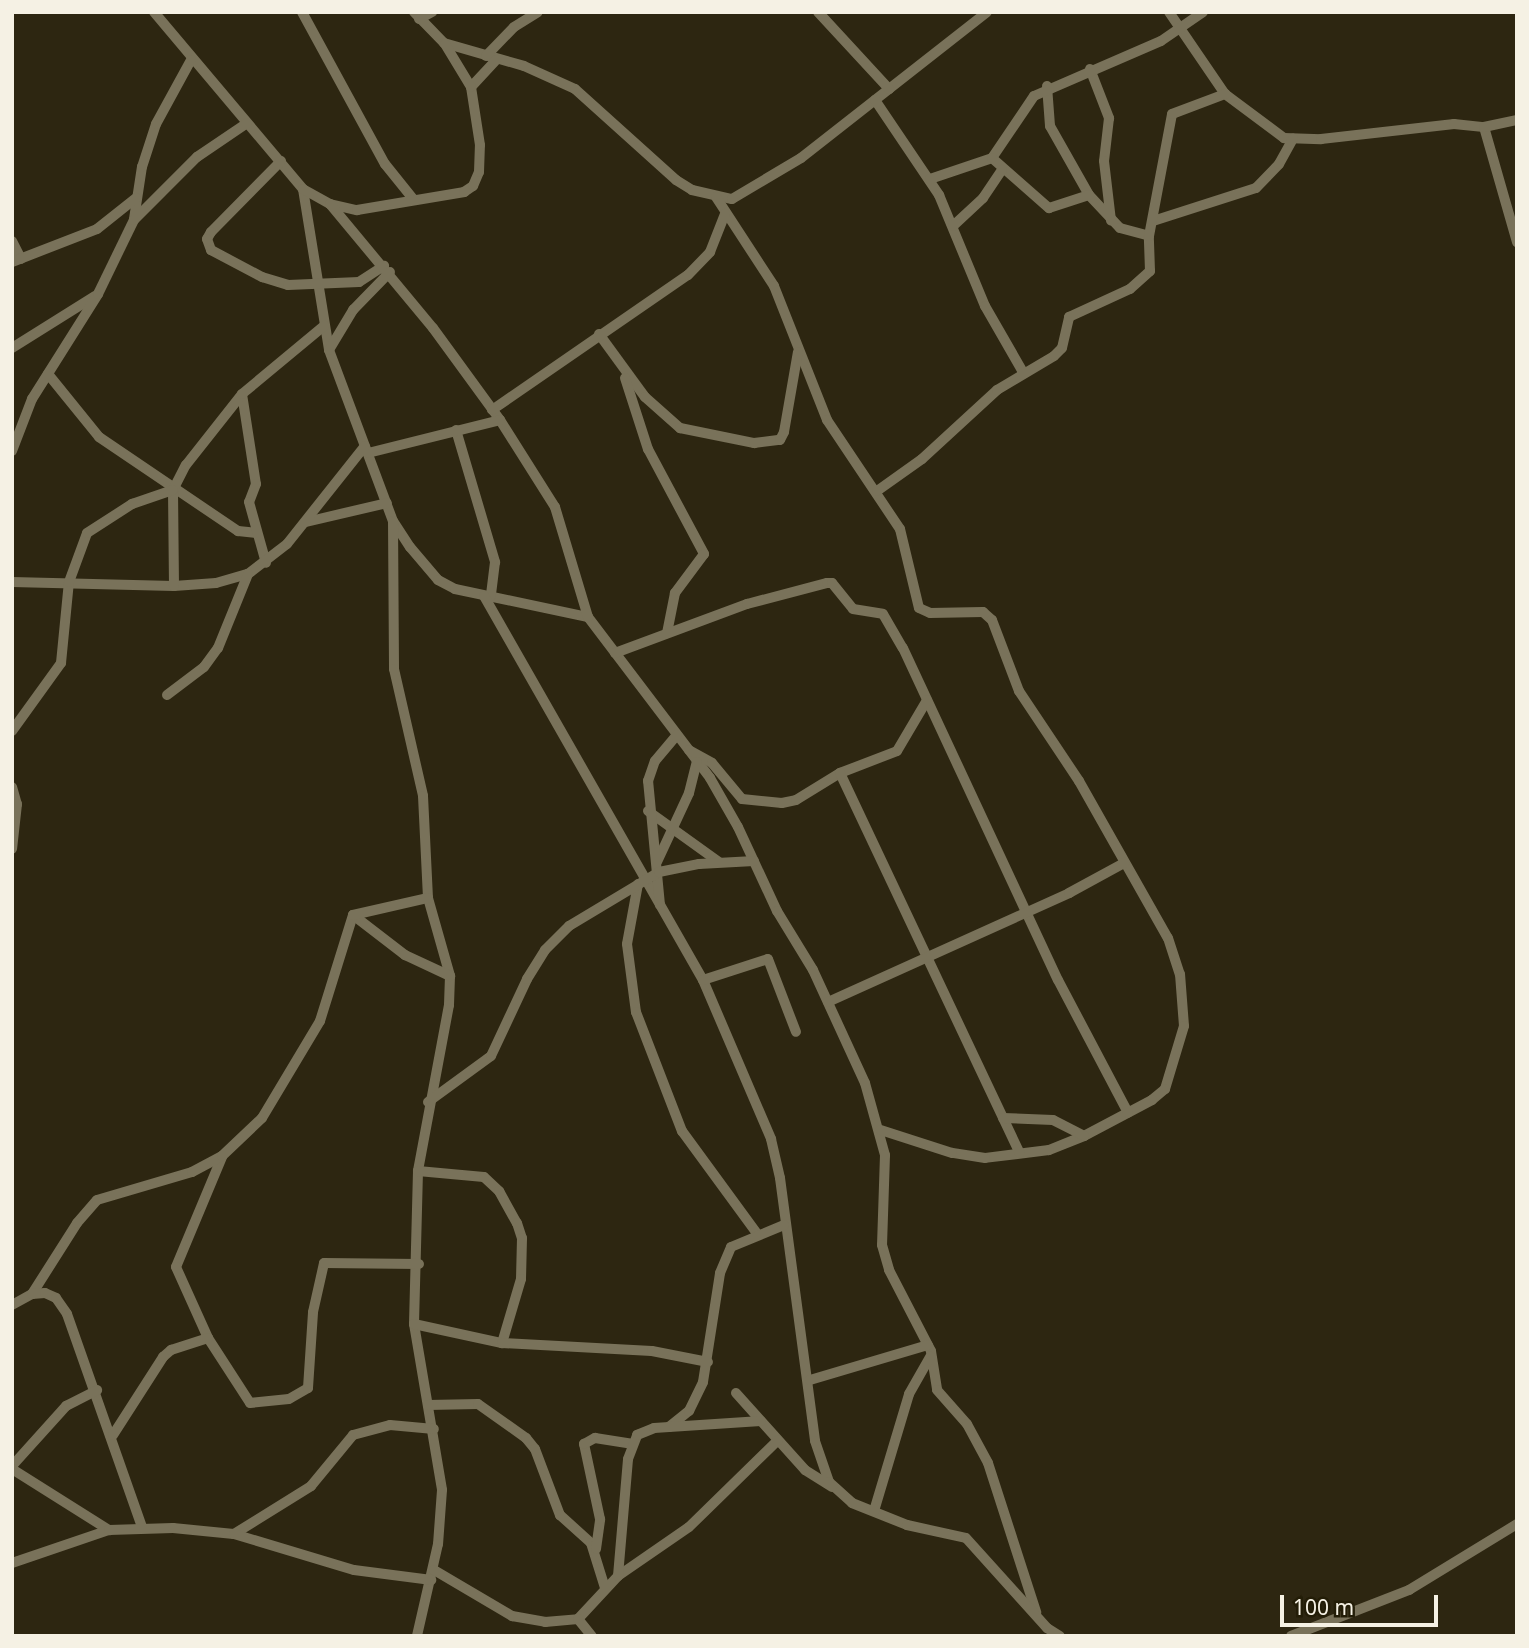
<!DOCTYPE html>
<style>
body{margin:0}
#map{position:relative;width:1529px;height:1648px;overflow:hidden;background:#2d2611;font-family:"Noto Sans",sans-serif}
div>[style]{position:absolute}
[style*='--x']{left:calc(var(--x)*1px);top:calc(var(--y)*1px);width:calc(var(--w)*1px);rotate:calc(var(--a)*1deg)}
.street>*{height:10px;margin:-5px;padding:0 5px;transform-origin:5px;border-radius:5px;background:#79725a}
span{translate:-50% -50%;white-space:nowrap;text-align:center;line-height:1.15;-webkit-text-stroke:7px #231d07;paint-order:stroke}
.frame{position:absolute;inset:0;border:14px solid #f5f1e4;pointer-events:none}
.scale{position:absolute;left:1280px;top:1595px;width:158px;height:32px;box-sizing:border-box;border:4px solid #f5f1e4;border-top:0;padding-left:9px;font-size:21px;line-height:24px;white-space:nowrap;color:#f5f1e4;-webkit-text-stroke:5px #231d07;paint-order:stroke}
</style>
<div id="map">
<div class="street">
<i style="--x:154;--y:12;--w:231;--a:49.9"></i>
<i style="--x:303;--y:189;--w:163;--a:80.8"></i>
<i style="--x:329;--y:350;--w:183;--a:69.5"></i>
<i style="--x:393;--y:521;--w:31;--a:57"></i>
<i style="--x:410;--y:547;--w:43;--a:49.7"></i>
<i style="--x:438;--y:580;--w:19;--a:28"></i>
<i style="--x:455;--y:589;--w:136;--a:11.9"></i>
<i style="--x:588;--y:617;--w:202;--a:52.8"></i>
<i style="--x:710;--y:778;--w:56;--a:60.3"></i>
<i style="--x:738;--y:827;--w:93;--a:65.1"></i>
<i style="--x:777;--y:911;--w:69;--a:58.6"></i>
<i style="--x:813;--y:970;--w:124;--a:65.3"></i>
<i style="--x:865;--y:1083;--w:75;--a:74.5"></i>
<i style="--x:885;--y:1155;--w:90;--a:91.9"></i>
<i style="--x:882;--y:1245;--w:26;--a:74"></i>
<i style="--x:889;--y:1270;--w:91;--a:62.6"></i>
<i style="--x:931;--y:1351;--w:39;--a:81"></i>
<i style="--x:937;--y:1390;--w:45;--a:48.6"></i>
<i style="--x:967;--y:1424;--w:44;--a:61.7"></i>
<i style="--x:988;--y:1463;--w:157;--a:72.1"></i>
<i style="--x:302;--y:12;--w:173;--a:61.4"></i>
<i style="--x:385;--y:164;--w:46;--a:51.1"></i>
<i style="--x:414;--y:12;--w:43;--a:45.9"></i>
<i style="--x:444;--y:43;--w:83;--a:16"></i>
<i style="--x:524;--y:66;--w:56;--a:24.3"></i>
<i style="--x:575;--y:89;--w:136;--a:42"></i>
<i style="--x:676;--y:180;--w:19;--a:32"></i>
<i style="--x:692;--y:190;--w:41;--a:12.7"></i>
<i style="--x:732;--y:199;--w:80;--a:-30.7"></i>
<i style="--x:801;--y:158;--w:236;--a:-38.1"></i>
<i style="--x:818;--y:12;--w:105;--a:47.3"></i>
<i style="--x:1169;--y:12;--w:99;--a:55.7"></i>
<i style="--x:1225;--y:94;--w:74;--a:36.7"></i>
<i style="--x:1284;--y:138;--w:37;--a:2"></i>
<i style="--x:1321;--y:139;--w:134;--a:-6.4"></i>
<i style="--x:1454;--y:124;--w:30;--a:6"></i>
<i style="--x:1484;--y:127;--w:120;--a:74"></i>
<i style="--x:419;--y:19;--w:15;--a:-28"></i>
<i style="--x:486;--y:56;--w:40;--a:-46"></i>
<i style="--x:514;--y:27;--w:28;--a:-32"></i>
<i style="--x:1090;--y:69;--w:53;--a:68.8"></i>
<i style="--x:1109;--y:118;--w:43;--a:96.6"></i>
<i style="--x:1104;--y:161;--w:60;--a:83.3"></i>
<i style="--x:1047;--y:86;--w:40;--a:85.7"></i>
<i style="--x:1050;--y:126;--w:79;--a:60.5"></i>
<i style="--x:1089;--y:195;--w:45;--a:46.8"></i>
<i style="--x:1120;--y:228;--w:30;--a:15"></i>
<i style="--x:471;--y:87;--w:37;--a:-47"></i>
<i style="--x:875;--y:100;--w:115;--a:56"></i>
<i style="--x:939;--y:195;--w:120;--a:67.5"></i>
<i style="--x:985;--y:306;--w:76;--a:60.1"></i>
<i style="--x:1484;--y:127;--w:34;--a:-12"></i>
<i style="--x:992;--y:158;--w:75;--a:-55.9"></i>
<i style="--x:1034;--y:96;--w:138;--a:-23.4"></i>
<i style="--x:1161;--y:41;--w:51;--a:-34.6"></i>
<i style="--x:281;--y:161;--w:100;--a:134.6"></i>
<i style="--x:211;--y:232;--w:8;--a:120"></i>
<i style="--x:207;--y:239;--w:12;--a:70"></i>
<i style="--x:211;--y:250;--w:58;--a:27.9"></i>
<i style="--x:262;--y:277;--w:27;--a:17"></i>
<i style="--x:288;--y:285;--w:71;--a:-2.4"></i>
<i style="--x:359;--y:282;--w:30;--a:-33"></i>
<i style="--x:930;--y:179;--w:65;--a:-18.7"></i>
<i style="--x:992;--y:158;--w:76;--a:41.3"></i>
<i style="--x:1049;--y:208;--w:42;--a:-18"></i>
<i style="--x:303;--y:189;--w:31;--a:29"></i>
<i style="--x:330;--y:204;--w:28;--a:13"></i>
<i style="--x:357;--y:210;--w:109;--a:-9.5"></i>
<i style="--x:464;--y:192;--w:11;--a:-34"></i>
<i style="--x:473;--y:186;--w:15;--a:-67"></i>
<i style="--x:479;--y:172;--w:27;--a:-88"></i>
<i style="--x:480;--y:145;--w:59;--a:-98.8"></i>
<i style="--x:471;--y:87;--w:50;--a:-121.2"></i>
<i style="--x:716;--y:197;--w:106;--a:56.9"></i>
<i style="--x:774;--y:286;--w:144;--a:68.4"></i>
<i style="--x:827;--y:420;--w:131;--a:56.2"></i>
<i style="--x:900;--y:529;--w:81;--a:76.5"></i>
<i style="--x:919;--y:608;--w:12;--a:24"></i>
<i style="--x:930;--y:613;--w:53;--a:-1.1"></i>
<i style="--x:983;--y:612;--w:12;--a:42"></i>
<i style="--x:992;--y:620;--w:76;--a:69.2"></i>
<i style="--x:1019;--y:691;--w:108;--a:56.3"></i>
<i style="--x:1079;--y:781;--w:180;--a:60.5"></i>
<i style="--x:1168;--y:938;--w:38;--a:72"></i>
<i style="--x:1180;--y:974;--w:52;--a:85.6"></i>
<i style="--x:1184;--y:1026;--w:66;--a:106.8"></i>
<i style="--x:1165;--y:1089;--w:17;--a:140"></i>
<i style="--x:1152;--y:1100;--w:77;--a:152.1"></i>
<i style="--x:1084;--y:1136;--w:38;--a:158"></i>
<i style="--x:1049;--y:1150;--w:64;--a:172.9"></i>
<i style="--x:985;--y:1158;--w:33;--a:-171"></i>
<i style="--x:952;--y:1153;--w:75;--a:-162.1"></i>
<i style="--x:330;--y:204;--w:161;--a:50.3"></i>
<i style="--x:433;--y:328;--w:114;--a:53.9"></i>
<i style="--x:500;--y:420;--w:103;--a:57.7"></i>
<i style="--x:555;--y:507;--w:115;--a:73.3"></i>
<i style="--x:134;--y:219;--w:53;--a:-81.3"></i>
<i style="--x:142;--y:167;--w:45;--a:-72"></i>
<i style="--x:156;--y:124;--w:73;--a:-61.3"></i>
<i style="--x:1153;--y:221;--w:108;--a:-17.8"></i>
<i style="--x:1256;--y:188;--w:33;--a:-46"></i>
<i style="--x:1279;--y:164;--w:29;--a:-61"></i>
<i style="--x:953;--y:226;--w:41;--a:-43"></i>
<i style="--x:983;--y:198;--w:34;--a:-56"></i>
<i style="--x:12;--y:241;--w:20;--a:63"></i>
<i style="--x:12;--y:262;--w:91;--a:-21.2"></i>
<i style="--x:97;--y:229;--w:50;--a:-38.5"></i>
<i style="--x:599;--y:334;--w:78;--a:53.9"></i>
<i style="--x:645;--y:397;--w:47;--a:41.5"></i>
<i style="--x:680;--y:428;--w:76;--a:11.5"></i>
<i style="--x:754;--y:443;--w:26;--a:-7"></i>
<i style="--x:780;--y:440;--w:9;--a:-63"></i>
<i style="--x:784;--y:432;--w:81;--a:-80.1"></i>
<i style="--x:12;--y:348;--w:98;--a:-32.1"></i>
<i style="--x:329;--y:350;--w:47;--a:-59"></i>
<i style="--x:353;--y:310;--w:53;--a:-45.8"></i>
<i style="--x:48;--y:374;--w:81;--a:51"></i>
<i style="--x:99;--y:437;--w:168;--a:34.1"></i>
<i style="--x:238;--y:531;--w:19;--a:6"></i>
<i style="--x:625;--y:378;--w:75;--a:72.1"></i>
<i style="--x:648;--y:449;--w:119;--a:61.9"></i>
<i style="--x:704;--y:554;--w:49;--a:126.6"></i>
<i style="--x:675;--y:593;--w:41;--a:101.3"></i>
<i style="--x:242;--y:394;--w:91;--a:81.2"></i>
<i style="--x:256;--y:484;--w:19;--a:111"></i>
<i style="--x:249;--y:502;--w:63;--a:74.4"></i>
<i style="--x:492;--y:410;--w:238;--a:-34.6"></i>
<i style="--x:688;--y:275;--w:32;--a:-46"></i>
<i style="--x:710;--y:252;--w:41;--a:-68.5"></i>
<i style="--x:456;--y:430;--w:138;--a:73.5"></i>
<i style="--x:495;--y:562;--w:34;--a:97"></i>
<i style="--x:12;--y:451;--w:56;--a:-69"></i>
<i style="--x:32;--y:399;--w:124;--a:-57.8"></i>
<i style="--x:98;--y:294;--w:82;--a:-64.1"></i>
<i style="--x:134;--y:220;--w:89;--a:-45"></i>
<i style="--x:197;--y:157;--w:60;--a:-34.2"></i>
<i style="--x:368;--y:453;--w:136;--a:-14"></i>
<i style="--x:877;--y:491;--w:55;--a:-35.4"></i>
<i style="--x:922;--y:459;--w:102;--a:-42.6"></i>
<i style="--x:997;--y:390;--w:66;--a:-30.8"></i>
<i style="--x:1054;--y:356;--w:11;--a:-45"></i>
<i style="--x:1062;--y:348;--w:32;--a:-77"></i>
<i style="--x:1069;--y:317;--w:67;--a:-24.7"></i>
<i style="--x:1130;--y:289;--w:27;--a:-42"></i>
<i style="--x:1150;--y:271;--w:35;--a:-92"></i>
<i style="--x:1149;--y:236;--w:124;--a:-79.3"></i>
<i style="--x:1172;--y:114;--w:57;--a:-20.7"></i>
<i style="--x:306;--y:522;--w:83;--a:-13.2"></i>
<i style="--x:393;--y:522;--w:147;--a:89.6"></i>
<i style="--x:394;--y:669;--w:130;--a:77.1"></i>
<i style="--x:423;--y:796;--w:102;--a:87.2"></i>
<i style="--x:428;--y:898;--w:81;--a:74.2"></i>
<i style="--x:450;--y:976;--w:29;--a:92"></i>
<i style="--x:449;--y:1005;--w:169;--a:100.6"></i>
<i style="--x:418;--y:1171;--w:153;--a:91.5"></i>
<i style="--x:414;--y:1324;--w:168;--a:80.4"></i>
<i style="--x:442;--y:1490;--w:54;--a:94.2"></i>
<i style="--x:438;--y:1544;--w:94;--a:102.9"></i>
<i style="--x:12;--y:582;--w:162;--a:1.4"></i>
<i style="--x:174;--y:586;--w:42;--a:-4.1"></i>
<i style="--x:216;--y:583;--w:33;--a:-16"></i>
<i style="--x:248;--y:574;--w:49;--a:-37.6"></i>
<i style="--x:287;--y:544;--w:125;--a:-51.5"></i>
<i style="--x:174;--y:586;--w:96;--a:-90.6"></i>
<i style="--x:173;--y:490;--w:28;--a:-63"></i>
<i style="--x:186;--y:465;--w:90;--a:-51.7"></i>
<i style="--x:242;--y:394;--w:107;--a:-39.7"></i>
<i style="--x:484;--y:596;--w:442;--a:60.3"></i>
<i style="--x:703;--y:980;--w:173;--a:66.8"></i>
<i style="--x:771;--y:1139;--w:40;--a:77"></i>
<i style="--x:780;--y:1178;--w:265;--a:82.4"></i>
<i style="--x:815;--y:1441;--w:43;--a:71.1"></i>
<i style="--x:829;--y:1482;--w:31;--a:42"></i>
<i style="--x:852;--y:1503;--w:59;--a:21.8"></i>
<i style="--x:907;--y:1525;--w:60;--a:12.4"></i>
<i style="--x:966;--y:1538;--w:121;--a:48"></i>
<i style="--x:1047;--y:1628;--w:15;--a:32"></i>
<i style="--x:615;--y:653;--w:141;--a:-20.4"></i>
<i style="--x:747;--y:604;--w:83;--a:-14.7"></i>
<i style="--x:827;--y:583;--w:5;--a:0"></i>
<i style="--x:832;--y:583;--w:33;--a:51"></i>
<i style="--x:853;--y:609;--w:30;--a:9"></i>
<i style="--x:883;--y:614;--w:39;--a:60"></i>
<i style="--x:903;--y:648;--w:366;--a:65"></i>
<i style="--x:1058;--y:980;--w:150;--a:62.2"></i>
<i style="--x:167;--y:695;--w:46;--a:-37.1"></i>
<i style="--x:204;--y:667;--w:24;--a:-54"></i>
<i style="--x:218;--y:648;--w:80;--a:-67.9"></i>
<i style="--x:12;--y:731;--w:84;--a:-54.2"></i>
<i style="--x:61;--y:663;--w:81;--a:-84.4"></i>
<i style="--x:69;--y:582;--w:52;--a:-69.8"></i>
<i style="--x:87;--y:533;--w:54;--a:-32.8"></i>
<i style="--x:132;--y:504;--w:43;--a:-18.9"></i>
<i style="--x:689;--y:750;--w:26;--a:29"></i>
<i style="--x:712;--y:763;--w:47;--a:50.2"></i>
<i style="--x:742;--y:799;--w:40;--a:5.7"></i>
<i style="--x:782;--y:803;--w:14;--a:-12"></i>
<i style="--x:796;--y:800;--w:52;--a:-31.5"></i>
<i style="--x:840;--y:773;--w:61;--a:-21.1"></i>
<i style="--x:897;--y:751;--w:59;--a:-59.5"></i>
<i style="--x:840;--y:773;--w:420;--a:64.7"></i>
<i style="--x:12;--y:787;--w:18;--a:74"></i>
<i style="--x:17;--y:804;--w:45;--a:96.3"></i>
<i style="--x:648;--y:811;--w:87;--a:35.7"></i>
<i style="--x:657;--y:862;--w:76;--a:-65.1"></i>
<i style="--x:689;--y:793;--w:32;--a:-76"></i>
<i style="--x:638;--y:884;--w:61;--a:100.4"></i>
<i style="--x:627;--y:944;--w:69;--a:82.5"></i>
<i style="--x:636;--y:1012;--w:128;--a:68.9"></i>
<i style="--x:682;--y:1131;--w:129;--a:53.8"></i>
<i style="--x:660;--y:905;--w:125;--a:-95.5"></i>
<i style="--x:648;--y:781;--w:21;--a:-71"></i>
<i style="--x:655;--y:761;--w:34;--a:-50"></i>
<i style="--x:353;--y:915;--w:66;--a:37.6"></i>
<i style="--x:405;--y:955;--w:50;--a:25"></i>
<i style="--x:703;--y:980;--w:68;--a:-17.9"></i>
<i style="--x:768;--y:959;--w:78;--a:69"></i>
<i style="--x:828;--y:1002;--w:265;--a:-24.3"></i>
<i style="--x:1069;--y:893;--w:63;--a:-28.6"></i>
<i style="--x:428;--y:1102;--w:78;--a:-36.1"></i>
<i style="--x:491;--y:1056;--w:85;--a:-64.9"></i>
<i style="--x:527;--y:979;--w:34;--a:-58"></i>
<i style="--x:545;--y:950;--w:34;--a:-45"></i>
<i style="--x:569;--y:926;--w:105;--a:-31"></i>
<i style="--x:659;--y:872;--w:41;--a:-11.3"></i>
<i style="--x:699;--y:864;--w:55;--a:-3.1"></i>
<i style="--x:1003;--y:1118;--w:50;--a:2.3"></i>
<i style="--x:1053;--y:1120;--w:35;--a:27"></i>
<i style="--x:222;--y:1157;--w:119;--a:112.7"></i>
<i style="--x:176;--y:1267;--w:78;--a:65.7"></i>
<i style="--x:208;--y:1338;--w:77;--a:57.1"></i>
<i style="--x:250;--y:1403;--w:39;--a:-6"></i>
<i style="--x:289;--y:1399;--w:22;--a:-30"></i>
<i style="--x:308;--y:1388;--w:76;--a:-86.2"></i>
<i style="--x:313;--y:1312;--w:50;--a:-77.3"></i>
<i style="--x:324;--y:1263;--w:95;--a:0.6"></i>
<i style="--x:418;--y:1171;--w:66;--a:5.2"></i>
<i style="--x:484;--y:1177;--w:21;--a:43"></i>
<i style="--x:499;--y:1191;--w:37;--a:61"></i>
<i style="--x:517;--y:1223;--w:16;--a:72"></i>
<i style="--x:522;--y:1238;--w:41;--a:91.4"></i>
<i style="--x:521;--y:1279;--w:67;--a:106.5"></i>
<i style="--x:32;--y:1294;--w:84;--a:-57.6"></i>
<i style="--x:77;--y:1223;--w:30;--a:-49"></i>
<i style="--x:97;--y:1200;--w:99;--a:-16.4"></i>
<i style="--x:192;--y:1172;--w:34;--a:-28"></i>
<i style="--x:222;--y:1156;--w:55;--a:-43.5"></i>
<i style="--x:262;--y:1118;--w:113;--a:-59.1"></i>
<i style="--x:320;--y:1021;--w:111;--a:-72.7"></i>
<i style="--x:353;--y:915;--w:77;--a:-12.8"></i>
<i style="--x:12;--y:1305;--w:23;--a:-29"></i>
<i style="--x:32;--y:1294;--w:13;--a:-4"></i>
<i style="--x:45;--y:1293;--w:12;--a:24"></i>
<i style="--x:56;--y:1298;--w:19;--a:55"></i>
<i style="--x:67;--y:1314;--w:226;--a:70.6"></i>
<i style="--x:414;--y:1324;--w:90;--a:12.2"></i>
<i style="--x:502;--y:1343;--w:150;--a:3.1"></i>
<i style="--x:652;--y:1351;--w:57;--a:11.1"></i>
<i style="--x:810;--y:1380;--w:123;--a:-16.5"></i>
<i style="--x:736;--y:1393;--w:103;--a:48.1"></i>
<i style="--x:805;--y:1470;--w:32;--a:32"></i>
<i style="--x:428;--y:1405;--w:50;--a:-1.1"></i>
<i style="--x:478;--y:1404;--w:59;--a:35.3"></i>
<i style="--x:526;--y:1438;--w:14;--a:51"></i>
<i style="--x:535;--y:1449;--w:71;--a:69.3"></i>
<i style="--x:560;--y:1515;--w:42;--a:42.1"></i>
<i style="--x:591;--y:1543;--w:47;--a:72.7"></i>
<i style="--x:669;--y:1427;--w:26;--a:-39"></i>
<i style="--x:689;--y:1411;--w:32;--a:-64"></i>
<i style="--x:703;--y:1382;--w:110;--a:-81.1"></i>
<i style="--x:720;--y:1273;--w:28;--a:-67"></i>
<i style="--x:731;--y:1247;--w:57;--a:-22.5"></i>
<i style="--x:113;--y:1435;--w:93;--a:-57.3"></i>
<i style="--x:163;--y:1357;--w:11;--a:-41"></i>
<i style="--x:171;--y:1350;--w:39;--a:-18"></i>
<i style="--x:12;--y:1466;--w:81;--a:-48"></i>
<i style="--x:66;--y:1406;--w:35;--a:-27"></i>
<i style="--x:12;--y:1469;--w:115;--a:32.2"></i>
<i style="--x:874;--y:1511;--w:122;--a:-73.3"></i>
<i style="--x:909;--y:1394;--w:43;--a:-60.4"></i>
<i style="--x:234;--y:1534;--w:91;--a:-31.9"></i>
<i style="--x:311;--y:1486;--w:66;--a:-50.5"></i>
<i style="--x:353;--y:1435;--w:38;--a:-15"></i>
<i style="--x:390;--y:1425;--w:44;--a:5.2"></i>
<i style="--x:596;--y:1549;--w:30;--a:-82"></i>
<i style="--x:600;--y:1519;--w:77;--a:-102"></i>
<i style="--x:584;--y:1444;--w:13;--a:-29"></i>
<i style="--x:595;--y:1438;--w:37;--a:9"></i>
<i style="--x:12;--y:1563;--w:102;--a:-18.8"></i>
<i style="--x:109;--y:1530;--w:64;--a:-1.8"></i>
<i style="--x:173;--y:1528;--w:61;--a:5.6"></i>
<i style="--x:234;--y:1534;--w:125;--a:16.7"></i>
<i style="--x:354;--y:1570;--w:78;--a:7.4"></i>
<i style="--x:434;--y:1570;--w:91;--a:30.5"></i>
<i style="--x:512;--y:1616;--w:34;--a:10"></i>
<i style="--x:545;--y:1622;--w:33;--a:-5"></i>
<i style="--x:578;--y:1619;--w:59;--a:-47.1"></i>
<i style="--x:618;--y:1576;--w:86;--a:-34.6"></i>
<i style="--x:689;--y:1527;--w:124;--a:-44.3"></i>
<i style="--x:618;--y:1576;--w:117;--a:-85.1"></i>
<i style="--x:628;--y:1459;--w:26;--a:-69"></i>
<i style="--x:637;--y:1435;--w:18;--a:-22"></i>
<i style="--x:654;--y:1428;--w:107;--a:-3.7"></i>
<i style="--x:578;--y:1619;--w:22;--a:51"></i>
<i style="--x:1291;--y:1636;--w:127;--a:-21.3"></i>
<i style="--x:1409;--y:1590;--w:127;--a:-31.4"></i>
</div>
<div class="frame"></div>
<div class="scale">100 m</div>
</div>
